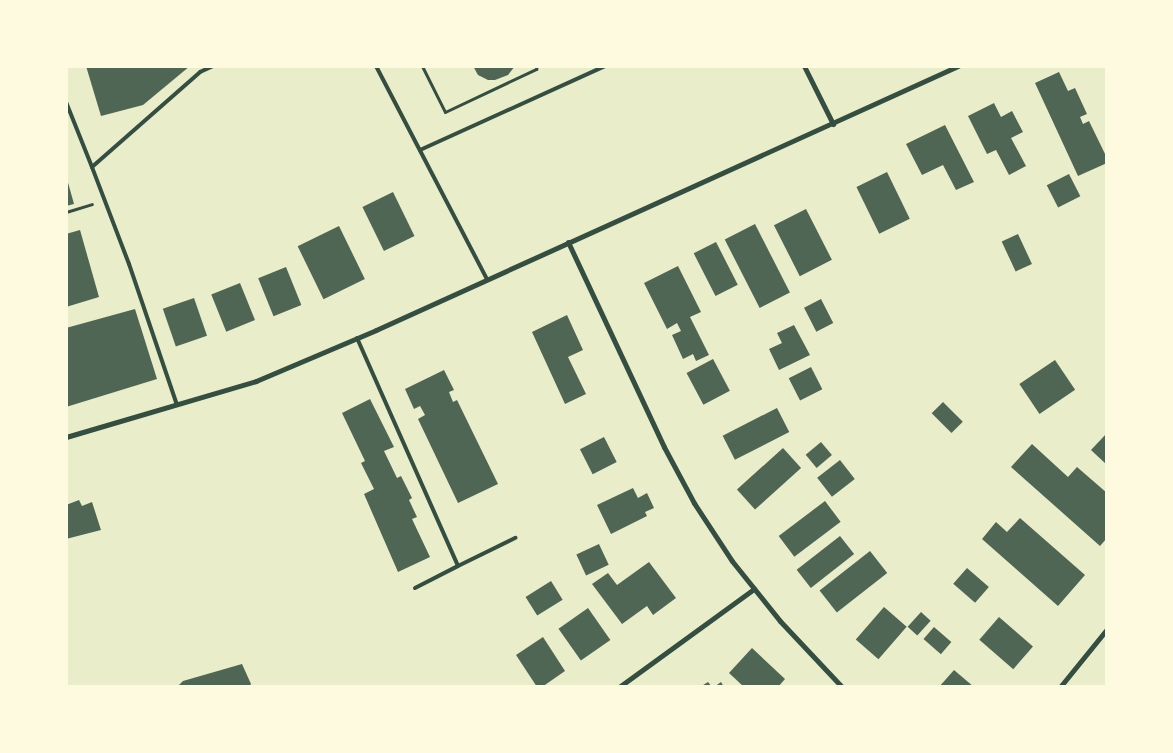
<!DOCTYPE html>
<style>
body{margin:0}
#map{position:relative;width:1173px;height:753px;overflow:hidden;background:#e9edc9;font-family:"Noto Serif",serif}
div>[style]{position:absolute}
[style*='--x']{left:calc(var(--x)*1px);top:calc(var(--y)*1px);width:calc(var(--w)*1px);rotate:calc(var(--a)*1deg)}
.building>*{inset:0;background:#4f6655;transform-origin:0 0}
.path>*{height:3px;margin:-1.5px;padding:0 1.5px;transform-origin:1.5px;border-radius:1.5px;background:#344e41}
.service>*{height:4px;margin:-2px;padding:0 2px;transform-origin:2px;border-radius:2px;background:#344e41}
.minor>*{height:5px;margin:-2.5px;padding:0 2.5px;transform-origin:2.5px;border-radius:2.5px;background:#344e41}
span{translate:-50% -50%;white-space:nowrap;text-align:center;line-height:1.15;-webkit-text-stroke:4px #fefae0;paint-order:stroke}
.frame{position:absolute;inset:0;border:68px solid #fefae0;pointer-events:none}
</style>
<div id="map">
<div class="building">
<i style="clip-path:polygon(86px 66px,190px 66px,143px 105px,101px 116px)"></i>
<i style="clip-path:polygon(473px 66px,515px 66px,508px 75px,495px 80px,488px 80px,478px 75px)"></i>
<i style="clip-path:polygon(1059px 72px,1068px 91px,1075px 88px,1087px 114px,1080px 117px,1083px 124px,1089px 121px,1107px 158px,1107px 163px,1078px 176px,1035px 83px)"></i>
<i style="clip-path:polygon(994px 103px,1001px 117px,1012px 111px,1023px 132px,1011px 138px,1026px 166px,1009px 175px,996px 150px,987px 154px,968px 116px)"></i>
<i style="clip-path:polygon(945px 125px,974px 182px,956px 190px,943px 165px,922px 175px,906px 144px)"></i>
<i style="left:887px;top:172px;width:52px;height:34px;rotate:64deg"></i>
<i style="left:1069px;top:174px;width:25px;height:25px;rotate:63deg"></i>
<i style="clip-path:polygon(67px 179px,74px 204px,66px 206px,66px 180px)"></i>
<i style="left:393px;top:192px;width:49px;height:34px;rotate:64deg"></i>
<i style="left:806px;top:209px;width:57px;height:36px;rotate:63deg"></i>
<i style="left:755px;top:224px;width:77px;height:34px;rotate:63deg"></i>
<i style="left:339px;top:226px;width:59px;height:46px;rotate:64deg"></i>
<i style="clip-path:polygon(80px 230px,99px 297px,66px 307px,66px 234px)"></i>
<i style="left:1018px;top:234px;width:33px;height:18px;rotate:65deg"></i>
<i style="left:716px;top:242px;width:48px;height:25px;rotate:63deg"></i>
<i style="clip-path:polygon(678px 266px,701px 312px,690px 317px,709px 355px,696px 361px,693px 354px,683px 359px,672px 335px,681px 331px,677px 323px,667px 329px,644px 283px)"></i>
<i style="left:286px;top:267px;width:41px;height:30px;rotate:68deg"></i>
<i style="left:240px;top:283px;width:40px;height:31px;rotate:68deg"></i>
<i style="left:194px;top:298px;width:40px;height:33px;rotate:71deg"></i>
<i style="left:821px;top:299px;width:27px;height:19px;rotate:63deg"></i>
<i style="clip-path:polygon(135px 309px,157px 379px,66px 407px,66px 328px)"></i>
<i style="clip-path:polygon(567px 315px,583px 350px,568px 357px,586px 394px,565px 404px,532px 332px)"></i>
<i style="clip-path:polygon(794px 325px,810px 355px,779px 370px,769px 349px,782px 343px,777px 333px)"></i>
<i style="left:713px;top:359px;width:36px;height:30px;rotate:62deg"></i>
<i style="left:1055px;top:360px;width:36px;height:43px;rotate:56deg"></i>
<i style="left:811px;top:367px;width:25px;height:25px;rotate:63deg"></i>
<i style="clip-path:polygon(444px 370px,454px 390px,449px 392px,453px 402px,457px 400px,498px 484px,458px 503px,418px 419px,425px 415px,420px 406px,414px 409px,405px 389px)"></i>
<i style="clip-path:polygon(370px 399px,394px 447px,384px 451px,397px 478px,401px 476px,412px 498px,409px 500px,417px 517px,412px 519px,430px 557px,398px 572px,364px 494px,374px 489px,361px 463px,365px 461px,342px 413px)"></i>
<i style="left:943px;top:402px;width:28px;height:16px;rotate:45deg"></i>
<i style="left:777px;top:408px;width:27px;height:61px;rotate:63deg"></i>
<i style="clip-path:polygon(1107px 433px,1107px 465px,1091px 450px)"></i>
<i style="left:604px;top:437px;width:28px;height:27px;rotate:63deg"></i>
<i style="left:821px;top:442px;width:17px;height:20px;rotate:50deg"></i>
<i style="clip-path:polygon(1032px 444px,1068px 477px,1077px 467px,1107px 493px,1107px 538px,1100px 546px,1011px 467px)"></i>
<i style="left:783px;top:448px;width:27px;height:62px;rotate:48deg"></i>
<i style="left:840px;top:460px;width:24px;height:29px;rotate:52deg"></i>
<i style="clip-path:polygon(633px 488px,638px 498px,647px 493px,654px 508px,645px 512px,647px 516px,611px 534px,597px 505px)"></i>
<i style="clip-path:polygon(79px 500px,82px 506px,92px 502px,101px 530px,66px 539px,66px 505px)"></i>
<i style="left:825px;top:501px;width:26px;height:58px;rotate:53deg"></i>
<i style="clip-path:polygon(1020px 518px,1085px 575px,1058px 606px,982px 539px,996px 522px,1007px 532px)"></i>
<i style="left:840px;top:536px;width:23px;height:55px;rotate:52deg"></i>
<i style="left:599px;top:544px;width:23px;height:25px;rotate:65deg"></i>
<i style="left:870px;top:551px;width:28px;height:64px;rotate:52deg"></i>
<i style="clip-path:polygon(649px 562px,676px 598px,653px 615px,647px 606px,622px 624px,592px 584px,608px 573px,617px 585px)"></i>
<i style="left:967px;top:568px;width:29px;height:21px;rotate:41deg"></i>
<i style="left:551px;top:581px;width:22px;height:30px;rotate:58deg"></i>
<i style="left:884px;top:607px;width:30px;height:43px;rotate:41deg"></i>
<i style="left:588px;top:608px;width:39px;height:36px;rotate:55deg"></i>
<i style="left:921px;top:612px;width:13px;height:20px;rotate:42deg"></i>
<i style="left:999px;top:617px;width:45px;height:30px;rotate:41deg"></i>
<i style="left:934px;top:627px;width:23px;height:16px;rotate:41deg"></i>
<i style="clip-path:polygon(543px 637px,565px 671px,542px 687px,537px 687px,516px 655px)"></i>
<i style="clip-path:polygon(752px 648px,785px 679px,778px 687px,744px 687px,729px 673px)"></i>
<i style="clip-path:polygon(242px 664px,251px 684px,249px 687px,177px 687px,183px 681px)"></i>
<i style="clip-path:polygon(954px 670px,974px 687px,939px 687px)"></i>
<i style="clip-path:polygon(708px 682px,712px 687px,700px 687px)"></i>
<i style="clip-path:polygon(721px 682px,724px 687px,714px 687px)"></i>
</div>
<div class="path">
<i style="--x:422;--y:66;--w:51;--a:63.4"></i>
<i style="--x:445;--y:112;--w:101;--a:-25.3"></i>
<i style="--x:536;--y:69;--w:3;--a:-72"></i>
<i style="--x:66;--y:212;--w:27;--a:-17"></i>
</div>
<div class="service">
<i style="--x:376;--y:66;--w:240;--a:62.5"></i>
<i style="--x:66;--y:102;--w:70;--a:68.2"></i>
<i style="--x:420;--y:150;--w:203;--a:-24.4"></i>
<i style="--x:357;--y:338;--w:249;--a:66.1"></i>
<i style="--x:458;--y:566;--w:64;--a:-26.2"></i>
<i style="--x:177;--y:405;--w:149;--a:-108.8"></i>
<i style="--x:129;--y:264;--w:104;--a:-110.9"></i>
<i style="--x:92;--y:167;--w:144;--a:-41.3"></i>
<i style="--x:200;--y:72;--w:14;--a:-25"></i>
<i style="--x:415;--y:588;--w:48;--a:-27.1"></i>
</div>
<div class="minor">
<i style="--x:804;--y:66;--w:65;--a:63.4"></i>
<i style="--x:568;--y:242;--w:226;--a:64.9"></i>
<i style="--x:664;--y:447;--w:64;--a:61.8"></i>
<i style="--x:694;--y:503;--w:69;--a:56.8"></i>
<i style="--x:732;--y:561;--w:77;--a:51.3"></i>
<i style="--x:780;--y:621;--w:91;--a:46.8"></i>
<i style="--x:66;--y:437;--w:198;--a:-16.4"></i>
<i style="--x:256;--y:381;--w:130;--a:-23"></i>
<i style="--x:376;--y:330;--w:639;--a:-24.4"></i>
<i style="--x:619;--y:687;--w:167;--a:-36"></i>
<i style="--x:1060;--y:687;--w:75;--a:-51"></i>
</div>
<div class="frame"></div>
</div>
